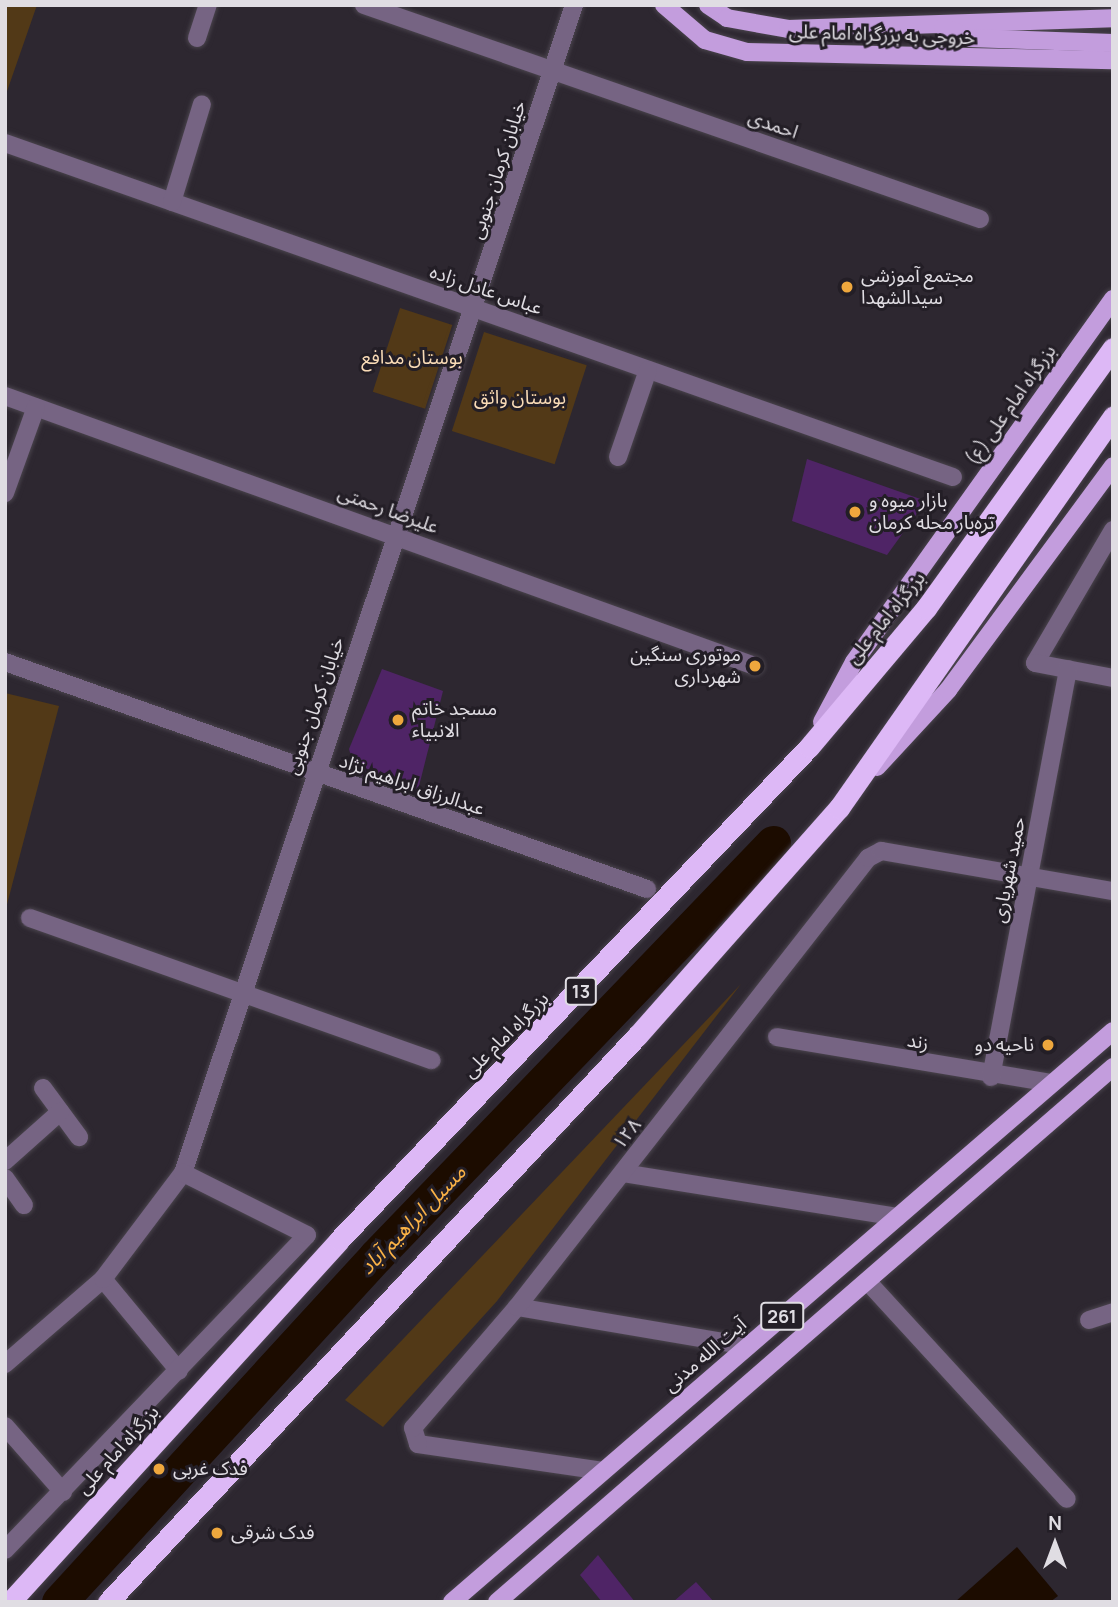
<!DOCTYPE html>
<meta charset="utf-8">
<style>
body{margin:0}
#map{position:relative;width:1118px;height:1607px;overflow:hidden;background:#2d2730;font-family:Manrope,"Noto Sans Arabic",sans-serif}
div>[style]{position:absolute}
[style*='--x']{left:calc(var(--x)*1px);top:calc(var(--y)*1px);width:calc(var(--w)*1px);rotate:calc(var(--a)*1deg)}
.green>*{inset:0;background:#523917;transform-origin:0 0}
.water>*{inset:0;background:#1c0c00}
.river>*{height:35px;margin:-17.5px;padding:0 17.5px;transform-origin:17.5px;border-radius:17.5px;background:#1c0c00}
.building>*{inset:0;background:#4f2466}
.roads{filter:drop-shadow(0 0 2px #4a444d) drop-shadow(0 0 2px #4a444d)}
.minor>*{height:18px;margin:-9px;padding:0 9px;transform-origin:9px;border-radius:9px;background:#766483}
.major>*{height:18px;margin:-9px;padding:0 9px;transform-origin:9px;border-radius:9px;background:#c39ddd}
.highway>*{height:21px;margin:-10.5px;padding:0 10.5px;transform-origin:10.5px;border-radius:10.5px;background:#ddb8f6}
.dots>*{width:19px;height:19px;translate:-50% -50%;box-sizing:border-box;border:4px solid #231e26;border-radius:50%}
span{translate:-50% -50%;white-space:nowrap;text-align:center;line-height:1.15;-webkit-text-stroke:6px #231e26;paint-order:stroke}
.shield-label span{padding:2px 5px;background:#231e26;border:2px solid;border-radius:5px;-webkit-text-stroke-width:0}
.shield-label{font-size:18px;color:#e0dde3;font-weight:700}
.street-label{font-size:19px;color:#e0dde3}
.poi-label{font-size:19px;color:#e0dde3}
.left{translate:0 -50%;text-align:left}
.right{translate:-100% -50%;text-align:right}
.park-label{font-size:19px;color:#f9dbb6}
.water-label{font-size:21px;color:#fbb246;font-style:italic}
.frame{position:absolute;inset:0;border:7px solid #e0dde3;pointer-events:none}
.north{position:absolute;left:1020px;top:1509px;width:70px;height:70px;-webkit-text-stroke:5px #231e26;paint-order:stroke;rotate:0deg;font-size:19px;font-weight:700;line-height:28px;text-align:center;color:#e0dde3}
.north::after{content:'';display:block;margin:auto;width:24px;height:32px;background:#e0dde3;clip-path:polygon(50% 0,100% 100%,50% 72%,0 100%)}
</style>
<div id="map">
<div class="green">
<i style="clip-path:polygon(5px 5px,37px 5px,5px 97px)"></i>
<i style="left:400px;top:308px;width:55px;height:88px;rotate:18deg"></i>
<i style="left:484px;top:332px;width:108px;height:104px;rotate:18deg"></i>
<i style="clip-path:polygon(5px 693px,59px 706px,5px 912px)"></i>
<i style="clip-path:polygon(741px 984px,497px 1301px,383px 1427px,345px 1400px)"></i>
</div>
<div class="water">
<i style="clip-path:polygon(1017px 1547px,1058px 1596px,1050px 1602px,955px 1602px)"></i>
</div>
<div class="river">
<i style="--x:59;--y:1602;--w:469;--a:-47.5"></i>
<i style="--x:376;--y:1256;--w:573;--a:-46.13"></i>
</div>
<div class="building">
<i style="clip-path:polygon(807px 459px,926px 501px,887px 555px,792px 521px)"></i>
<i style="clip-path:polygon(382px 669px,443px 691px,417px 794px,356px 774px,349px 749px)"></i>
<i style="clip-path:polygon(598px 1555px,635px 1602px,602px 1602px,580px 1575px)"></i>
<i style="clip-path:polygon(696px 1582px,714px 1602px,673px 1602px)"></i>
</div>
<div class="roads">
<div class="minor">
<i style="--x:364;--y:5;--w:652;--a:19.16"></i>
<i style="--x:197;--y:38;--w:35;--a:-72"></i>
<i style="--x:5;--y:143;--w:1005;--a:19.41"></i>
<i style="--x:172;--y:202;--w:102;--a:-73"></i>
<i style="--x:5;--y:396;--w:797;--a:19.8"></i>
<i style="--x:618;--y:457;--w:92;--a:-71"></i>
<i style="--x:5;--y:493;--w:91;--a:-70.2"></i>
<i style="--x:1113;--y:530;--w:154;--a:120.4"></i>
<i style="--x:1035;--y:663;--w:79;--a:10.9"></i>
<i style="--x:5;--y:662;--w:681;--a:19.47"></i>
<i style="--x:30;--y:918;--w:426;--a:19.5"></i>
<i style="--x:777;--y:1037;--w:279;--a:9.5"></i>
<i style="--x:991;--y:1077;--w:415;--a:-79.3"></i>
<i style="--x:43;--y:1088;--w:61;--a:53.7"></i>
<i style="--x:5;--y:1161;--w:74;--a:-41.7"></i>
<i style="--x:623;--y:1173;--w:278;--a:9.1"></i>
<i style="--x:5;--y:1178;--w:33;--a:55"></i>
<i style="--x:103;--y:1279;--w:119;--a:50.4"></i>
<i style="--x:868;--y:1282;--w:294;--a:47.5"></i>
<i style="--x:517;--y:1307;--w:234;--a:9.6"></i>
<i style="--x:1089;--y:1320;--w:25;--a:-18"></i>
<i style="--x:5;--y:1364;--w:130;--a:-40.9"></i>
<i style="--x:103;--y:1279;--w:133;--a:-53"></i>
<i style="--x:183;--y:1173;--w:1232;--a:-71.49"></i>
<i style="--x:5;--y:1426;--w:88;--a:48.7"></i>
<i style="--x:603;--y:1471;--w:187;--a:-171.7"></i>
<i style="--x:418;--y:1444;--w:17;--a:-107"></i>
<i style="--x:413;--y:1428;--w:160;--a:-49.3"></i>
<i style="--x:517;--y:1307;--w:570;--a:-51.98"></i>
<i style="--x:868;--y:858;--w:15;--a:-28"></i>
<i style="--x:881;--y:851;--w:235;--a:9.8"></i>
<i style="--x:5;--y:1550;--w:436;--a:-46.2"></i>
<i style="--x:307;--y:1235;--w:139;--a:-153.4"></i>
</div>
<div class="major">
<i style="--x:664;--y:5;--w:54;--a:40.5"></i>
<i style="--x:705;--y:40;--w:44;--a:15.9"></i>
<i style="--x:747;--y:52;--w:366;--a:1.3"></i>
<i style="--x:708;--y:5;--w:23;--a:34"></i>
<i style="--x:727;--y:18;--w:62;--a:10.2"></i>
<i style="--x:788;--y:29;--w:325;--a:-1.9"></i>
<i style="--x:943;--y:27;--w:29;--a:22"></i>
<i style="--x:970;--y:38;--w:143;--a:2"></i>
<i style="--x:822;--y:722;--w:68;--a:-61.9"></i>
<i style="--x:854;--y:662;--w:446;--a:-54.5"></i>
<i style="--x:877;--y:767;--w:105;--a:-47.3"></i>
<i style="--x:948;--y:690;--w:278;--a:-53.6"></i>
<i style="--x:452;--y:1602;--w:873;--a:-40.82"></i>
<i style="--x:497;--y:1602;--w:816;--a:-40.97"></i>
</div>
<div class="highway">
<i style="--x:10;--y:1602;--w:489;--a:-47.7"></i>
<i style="--x:339;--y:1240;--w:681;--a:-46.37"></i>
<i style="--x:809;--y:747;--w:182;--a:-49.9"></i>
<i style="--x:926;--y:608;--w:320;--a:-54.3"></i>
<i style="--x:108;--y:1602;--w:775;--a:-46.94"></i>
<i style="--x:637;--y:1036;--w:305;--a:-48.5"></i>
<i style="--x:839;--y:808;--w:478;--a:-55"></i>
</div>
</div>
<div class="dots">
<i style="left:847px;top:287px;background:#eea73d"></i>
<i style="left:855px;top:512px;background:#eea73d"></i>
<i style="left:755px;top:666px;background:#eea73d"></i>
<i style="left:398px;top:720px;background:#eea73d"></i>
<i style="left:1048px;top:1045px;background:#eea73d"></i>
<i style="left:159px;top:1469px;background:#eea73d"></i>
<i style="left:217px;top:1533px;background:#eea73d"></i>
</div>
<div class="shield-label">
<span style="left:581px;top:991px">13</span>
<span style="left:782px;top:1316px">261</span>
</div>
<div class="street-label">
<span style="left:882px;top:35px;rotate:2deg">خروجی به بزرگراه امام علی</span>
<span style="left:773px;top:125px;rotate:19deg">احمدی</span>
<span style="left:498px;top:170px;rotate:-72deg">خیابان کرمان جنوبی</span>
<span style="left:486px;top:290px;rotate:19deg">عباس عادل زاده</span>
<span style="left:1011px;top:405px;rotate:-55deg">بزرگراه امام علی (ع)</span>
<span style="left:388px;top:510px;rotate:20deg">علیرضا رحمتی</span>
<span style="left:886px;top:618px;rotate:-51deg">بزرگراه امام علی</span>
<span style="left:315px;top:706px;rotate:-71deg">خیابان کرمان جنوبی</span>
<span style="left:412px;top:785px;rotate:19deg">عبدالرزاق ابراهیم نژاد</span>
<span style="left:1009px;top:870px;rotate:-79deg">حمید شهریاری</span>
<span style="left:506px;top:1035px;rotate:-45deg">بزرگراه امام علی</span>
<span style="left:918px;top:1042px;rotate:11deg">زند</span>
<span style="left:627px;top:1134px;rotate:-52deg">۱۲۸</span>
<span style="left:705px;top:1355px;rotate:-41deg">آیت الله مدنی</span>
<span style="left:118px;top:1450px;rotate:-48deg">بزرگراه امام علی</span>
</div>
<div class="poi-label">
<span class="left" style="left:861px;top:287px">مجتمع آموزشی<br>سیدالشهدا</span>
<span class="left" style="left:869px;top:512px">بازار میوه و<br>تره‌بار محله کرمان</span>
<span class="right" style="left:741px;top:666px">موتوری سنگین<br>شهرداری</span>
<span class="left" style="left:412px;top:720px">مسجد خاتم<br>الانبیاء</span>
<span class="right" style="left:1034px;top:1045px">ناحیه دو</span>
<span class="left" style="left:173px;top:1469px">فدک غربی</span>
<span class="left" style="left:231px;top:1533px">فدک شرقی</span>
</div>
<div class="park-label">
<span style="left:412px;top:358px">بوستان مدافع</span>
<span style="left:520px;top:398px">بوستان واثق</span>
</div>
<div class="water-label">
<span style="left:412px;top:1219px;rotate:-46deg">مسیل ابراهیم آباد</span>
</div>
<div class="frame"></div>
<div class="north">N</div>
</div>
